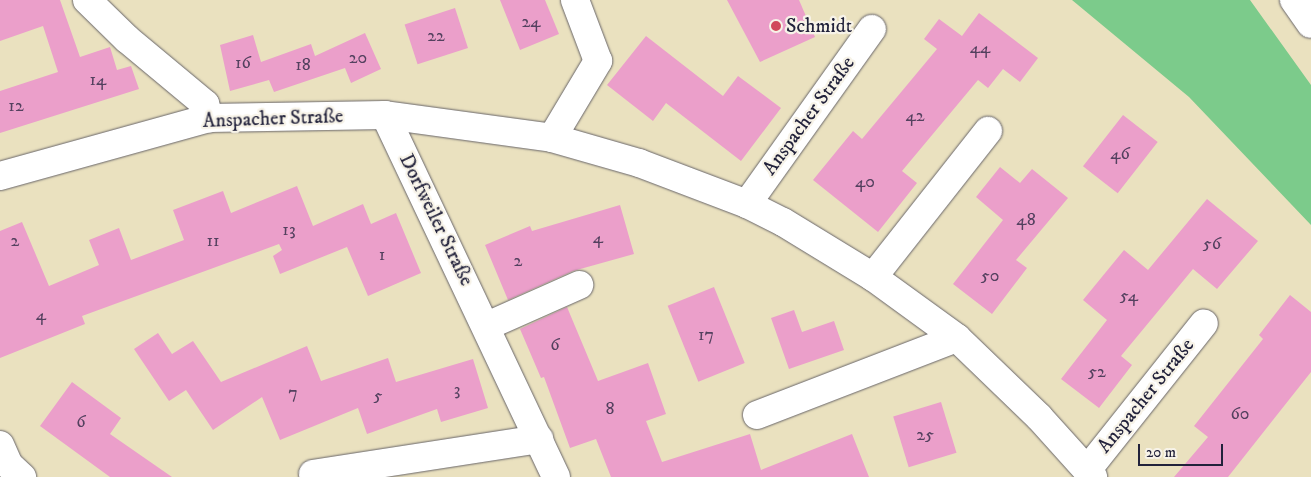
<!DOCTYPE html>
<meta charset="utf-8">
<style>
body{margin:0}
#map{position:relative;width:1311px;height:477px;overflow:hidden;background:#eae1bf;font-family:"IM FELL DW Pica",serif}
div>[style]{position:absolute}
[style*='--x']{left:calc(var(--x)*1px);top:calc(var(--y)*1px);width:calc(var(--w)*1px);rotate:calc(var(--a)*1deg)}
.green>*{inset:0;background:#7ccb8b}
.building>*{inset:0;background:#eb9fca;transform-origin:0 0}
.roads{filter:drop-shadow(0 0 1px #686569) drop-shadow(0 0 1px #686569)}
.minor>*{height:28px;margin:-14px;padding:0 14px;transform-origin:14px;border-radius:14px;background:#fff}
.major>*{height:28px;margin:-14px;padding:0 14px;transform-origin:14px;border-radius:14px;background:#fff}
.dots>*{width:14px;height:14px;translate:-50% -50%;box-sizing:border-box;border:2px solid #f7f3e8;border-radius:50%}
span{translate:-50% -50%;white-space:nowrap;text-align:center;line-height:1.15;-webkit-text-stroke:4.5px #f7f3e8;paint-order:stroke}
.number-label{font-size:18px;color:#54415f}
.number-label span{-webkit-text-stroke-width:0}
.poi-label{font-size:20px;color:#22223b}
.left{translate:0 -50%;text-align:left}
.street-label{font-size:20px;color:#22223b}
.scale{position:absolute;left:1138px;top:444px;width:85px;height:22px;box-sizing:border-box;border:2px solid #22223b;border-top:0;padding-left:6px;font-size:15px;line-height:18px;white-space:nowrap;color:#22223b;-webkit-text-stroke:4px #f7f3e8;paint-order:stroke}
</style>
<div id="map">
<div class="green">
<i style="clip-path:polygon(1072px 0,1250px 0,1311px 85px,1311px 225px,1189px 97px)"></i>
</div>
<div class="building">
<i style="clip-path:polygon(0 0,60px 0,80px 57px,110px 47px,117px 70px,131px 66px,139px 89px,0 133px,0 91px,58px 72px,43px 26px,0 41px)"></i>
<i style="clip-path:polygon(500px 0,545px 0,559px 34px,520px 50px)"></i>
<i style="clip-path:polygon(727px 0,799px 0,815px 37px,760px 62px)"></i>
<i style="left:455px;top:8px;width:42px;height:53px;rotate:72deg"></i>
<i style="clip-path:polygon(979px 13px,1038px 58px,1020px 82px,1003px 69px,988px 88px,978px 80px,902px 171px,917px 183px,878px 232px,813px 180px,853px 131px,862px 139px,937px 49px,924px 39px,939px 19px,962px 36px)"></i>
<i style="clip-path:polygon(365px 33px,381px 69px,351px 83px,345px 68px,274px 92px,269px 80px,230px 91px,220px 45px,253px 35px,261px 62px,311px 44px,315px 56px)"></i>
<i style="clip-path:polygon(646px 36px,723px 96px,738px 76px,781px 108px,741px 161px,666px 103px,653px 121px,607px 85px)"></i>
<i style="left:1123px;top:115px;width:44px;height:65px;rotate:38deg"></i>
<i style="clip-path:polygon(1000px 167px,1020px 183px,1032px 169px,1068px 198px,1016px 260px,1027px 268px,992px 314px,953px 284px,1003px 220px,976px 197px)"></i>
<i style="clip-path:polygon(297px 186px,313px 226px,363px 204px,371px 224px,396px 213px,421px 273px,368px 296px,347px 247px,280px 274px,273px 256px,282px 250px,279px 244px,82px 316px,85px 324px,0 358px,0 231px,22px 222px,49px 286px,99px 265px,89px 240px,119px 228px,131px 260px,184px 240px,173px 210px,223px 191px,231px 213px)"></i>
<i style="clip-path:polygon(1207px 199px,1258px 241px,1217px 289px,1193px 269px,1121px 356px,1132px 365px,1099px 408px,1061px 379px,1107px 320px,1083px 300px,1124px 250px,1148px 270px)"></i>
<i style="clip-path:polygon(620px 205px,634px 254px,573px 271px,508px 300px,485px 245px,530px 226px,532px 231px)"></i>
<i style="left:714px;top:287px;width:82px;height:50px;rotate:68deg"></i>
<i style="clip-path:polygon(1290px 295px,1311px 312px,1311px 372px,1228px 477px,1174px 477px,1208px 437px,1194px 426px,1263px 339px,1259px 335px)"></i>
<i style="clip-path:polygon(567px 307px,598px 381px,648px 363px,666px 414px,646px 421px,662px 462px,750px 434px,761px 470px,852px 434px,869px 477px,611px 477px,596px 439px,570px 448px,544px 377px,541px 378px,520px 329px)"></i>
<i style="clip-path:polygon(794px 310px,802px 332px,834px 321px,844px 350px,789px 369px,771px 318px)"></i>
<i style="clip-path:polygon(158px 333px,172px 354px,193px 341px,221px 382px,307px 346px,321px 381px,388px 358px,396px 382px,473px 359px,488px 408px,441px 422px,437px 409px,367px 434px,358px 408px,280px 440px,262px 397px,213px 430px,186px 390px,169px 401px,134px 349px)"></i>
<i style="clip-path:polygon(72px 382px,121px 418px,110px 434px,172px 477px,110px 477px,40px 426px)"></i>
<i style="left:941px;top:402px;width:53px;height:50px;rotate:73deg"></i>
</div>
<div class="roads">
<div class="minor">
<i style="--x:87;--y:0;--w:56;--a:44.3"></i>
<i style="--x:127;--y:39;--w:102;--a:39.8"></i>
<i style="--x:205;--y:104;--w:15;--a:74"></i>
<i style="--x:385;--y:115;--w:400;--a:64.7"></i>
<i style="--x:552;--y:138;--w:90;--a:-59.1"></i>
<i style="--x:598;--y:61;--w:65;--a:-110.7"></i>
<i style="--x:0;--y:176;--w:217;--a:-15.5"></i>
<i style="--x:209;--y:118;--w:176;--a:-1"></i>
<i style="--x:385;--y:115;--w:169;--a:7.8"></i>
<i style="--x:552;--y:138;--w:91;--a:16"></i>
<i style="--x:639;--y:163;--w:116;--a:20.8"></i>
<i style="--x:747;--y:204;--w:40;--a:26.6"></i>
<i style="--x:783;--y:222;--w:105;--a:31.4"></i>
<i style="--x:873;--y:277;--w:104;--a:36"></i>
<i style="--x:957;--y:338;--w:114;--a:43.9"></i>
<i style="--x:1039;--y:417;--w:81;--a:48"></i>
<i style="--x:747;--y:204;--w:215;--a:-54.5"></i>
<i style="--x:873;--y:277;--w:186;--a:-51.8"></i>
<i style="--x:487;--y:326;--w:101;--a:-24"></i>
<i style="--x:757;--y:415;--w:214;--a:-21.1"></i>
<i style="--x:0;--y:445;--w:22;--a:66"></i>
<i style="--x:9;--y:465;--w:18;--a:43"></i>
<i style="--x:1088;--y:469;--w:186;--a:-51.5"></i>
<i style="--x:313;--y:474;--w:229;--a:-8.8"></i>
</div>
<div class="major">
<i style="--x:1294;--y:0;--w:29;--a:55"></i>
</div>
</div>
<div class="dots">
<i style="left:776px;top:26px;background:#d1495b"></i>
</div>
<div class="number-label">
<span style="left:531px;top:22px">24</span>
<span style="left:436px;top:36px">22</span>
<span style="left:980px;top:48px">44</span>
<span style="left:358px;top:58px">20</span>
<span style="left:243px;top:63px">16</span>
<span style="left:303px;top:65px">18</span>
<span style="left:98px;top:80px">14</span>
<span style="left:16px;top:106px">12</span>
<span style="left:915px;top:116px">42</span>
<span style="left:1120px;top:154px">46</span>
<span style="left:865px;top:182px">40</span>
<span style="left:1026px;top:220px">48</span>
<span style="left:289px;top:230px">13</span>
<span style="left:598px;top:238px">4</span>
<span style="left:15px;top:241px">2</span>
<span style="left:213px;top:241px">11</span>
<span style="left:1212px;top:244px">56</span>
<span style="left:382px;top:255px">1</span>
<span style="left:518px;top:261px">2</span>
<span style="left:990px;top:276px">50</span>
<span style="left:1129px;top:296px">54</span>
<span style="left:41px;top:315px">4</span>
<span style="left:706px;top:335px">17</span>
<span style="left:555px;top:345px">6</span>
<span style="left:1097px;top:372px">52</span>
<span style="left:457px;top:390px">3</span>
<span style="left:293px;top:393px">7</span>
<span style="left:378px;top:396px">5</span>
<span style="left:610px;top:409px">8</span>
<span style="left:1240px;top:414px">60</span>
<span style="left:81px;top:422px">6</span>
<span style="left:925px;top:435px">25</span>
</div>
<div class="poi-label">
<span class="left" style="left:786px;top:26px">Schmidt</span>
</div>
<div class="street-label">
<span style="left:809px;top:116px;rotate:-54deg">Anspacher Straße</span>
<span style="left:273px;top:119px;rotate:-2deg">Anspacher Straße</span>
<span style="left:436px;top:220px;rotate:64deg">Dorfweiler Straße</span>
<span style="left:1146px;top:396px;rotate:-51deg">Anspacher Straße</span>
</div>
<div class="scale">20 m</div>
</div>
